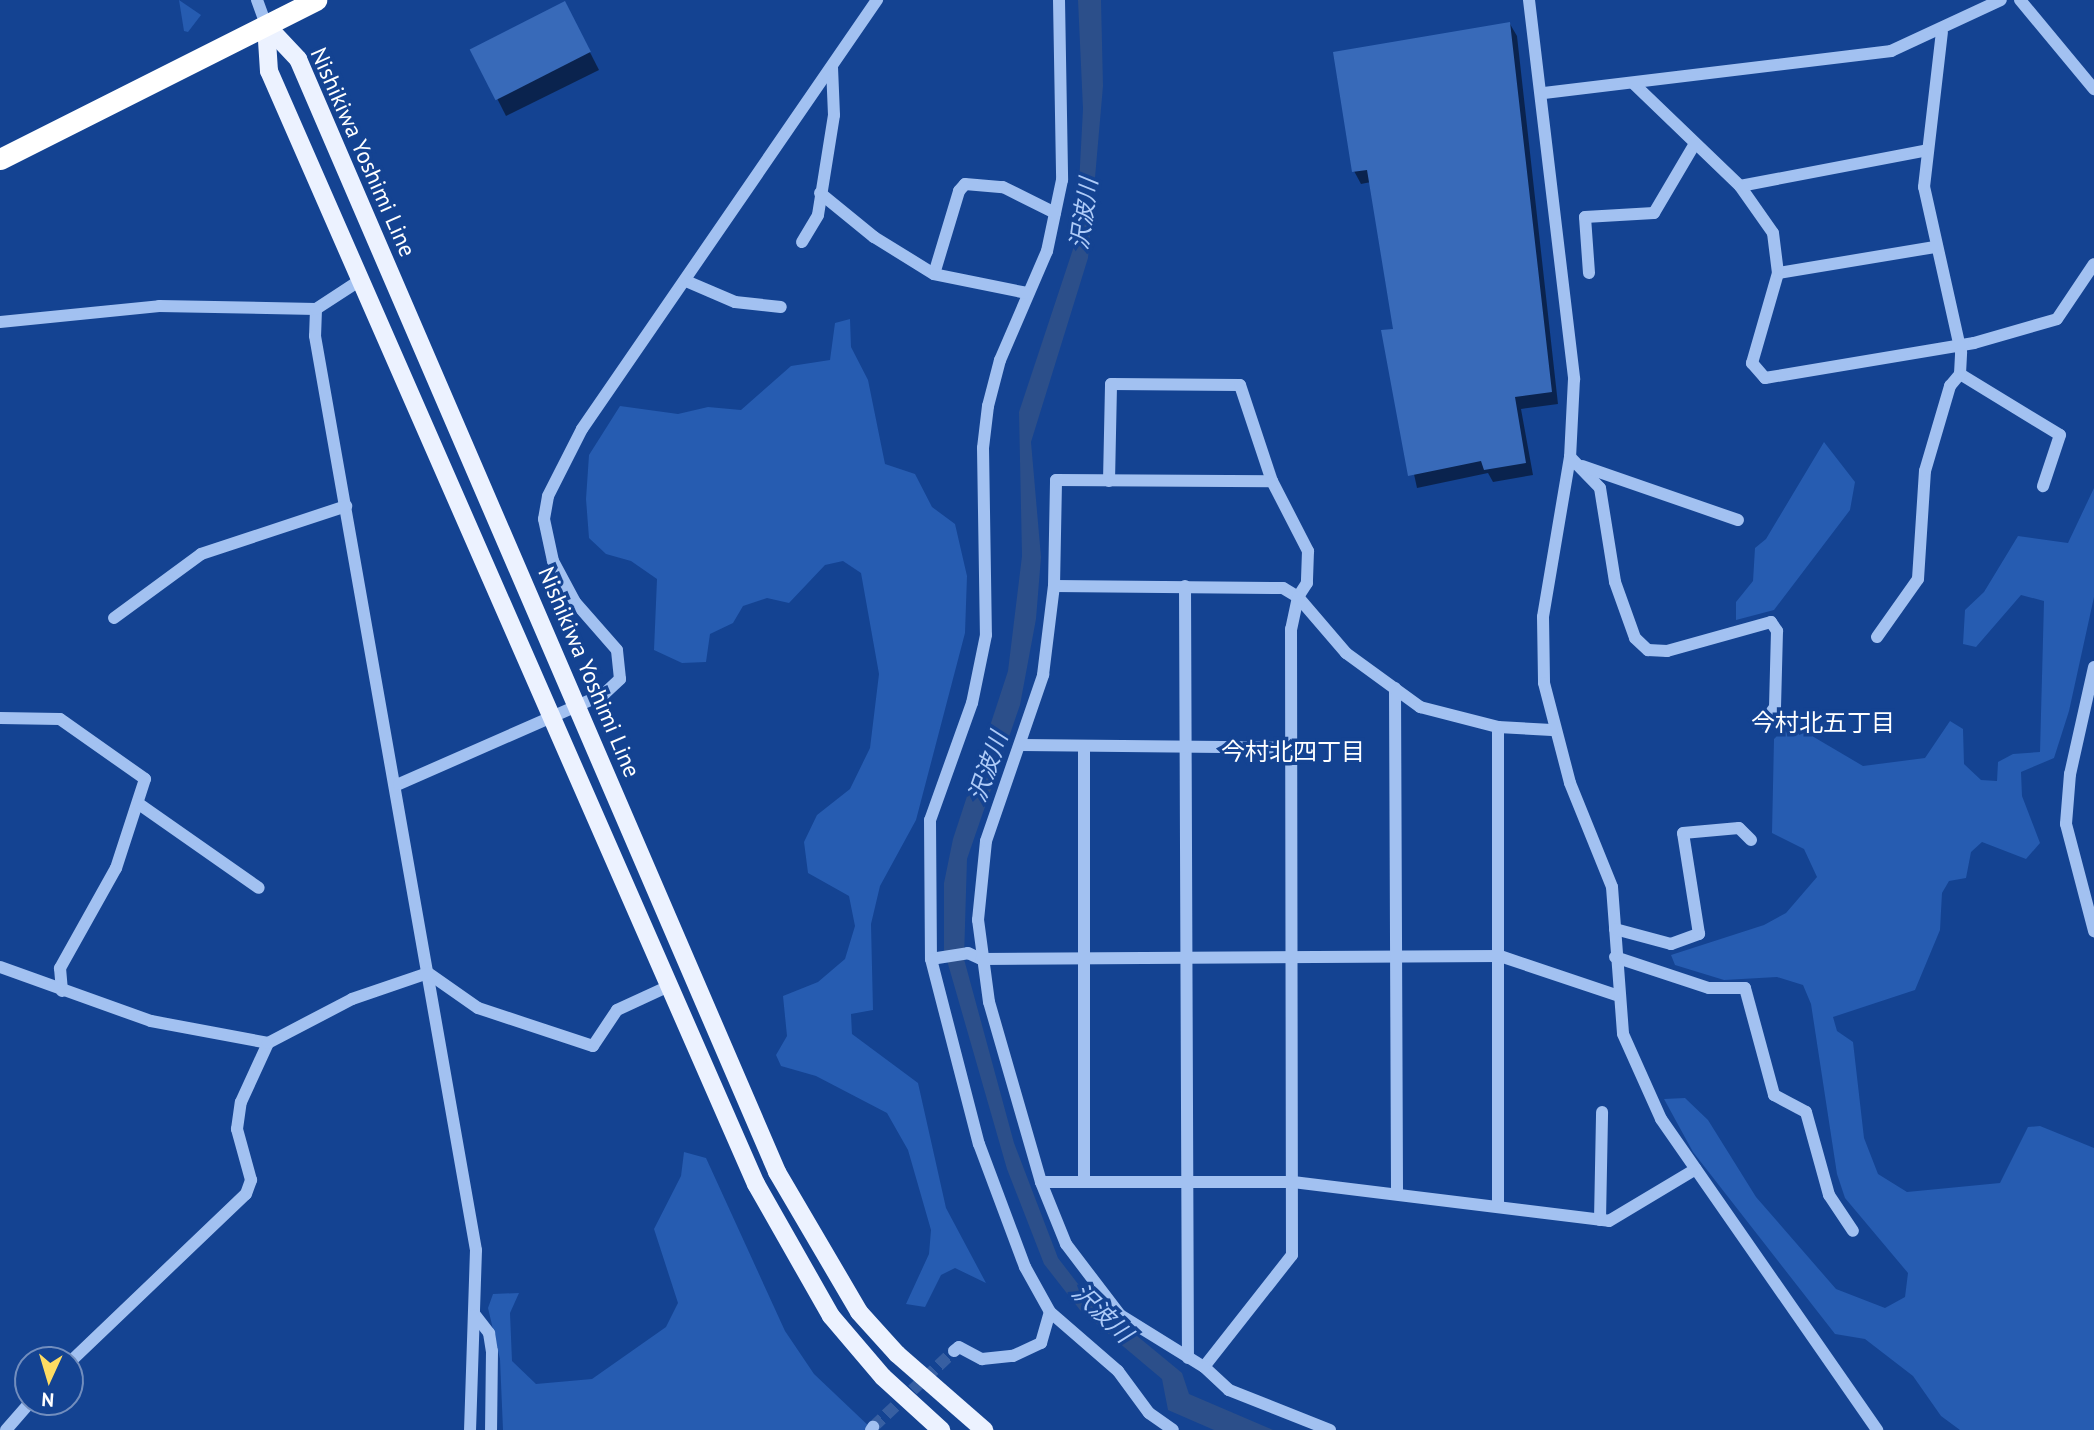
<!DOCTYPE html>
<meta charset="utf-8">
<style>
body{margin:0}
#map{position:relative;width:2094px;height:1430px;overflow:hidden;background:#144392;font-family:"PT Sans","Noto Sans JP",sans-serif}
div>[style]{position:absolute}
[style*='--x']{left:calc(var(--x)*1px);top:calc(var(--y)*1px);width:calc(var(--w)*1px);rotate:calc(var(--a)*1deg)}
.green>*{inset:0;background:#265cb1}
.water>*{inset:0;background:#2c4f8a}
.shadow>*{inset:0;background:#0007}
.building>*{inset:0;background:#386ab9;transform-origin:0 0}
.minor-tunnel>*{height:12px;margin-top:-6px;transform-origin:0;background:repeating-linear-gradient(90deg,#375fa2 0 12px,transparent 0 18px)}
.minor>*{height:12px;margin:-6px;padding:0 6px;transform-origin:6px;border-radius:6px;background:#a2c1f1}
.major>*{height:18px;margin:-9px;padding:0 9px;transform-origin:9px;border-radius:9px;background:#ecf2ff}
.highway>*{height:21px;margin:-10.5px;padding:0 10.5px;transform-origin:10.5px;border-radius:10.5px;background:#fff}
span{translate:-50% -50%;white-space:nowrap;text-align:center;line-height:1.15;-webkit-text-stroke:7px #144392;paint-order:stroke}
.street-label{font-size:23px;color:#fff}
.water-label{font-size:24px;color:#aecbf8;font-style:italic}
.neighbourhood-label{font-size:24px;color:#fff}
.north{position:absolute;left:14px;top:1346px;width:70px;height:70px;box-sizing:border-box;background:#144392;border:2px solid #728ebe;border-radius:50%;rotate:184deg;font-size:19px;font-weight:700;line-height:28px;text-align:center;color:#fff}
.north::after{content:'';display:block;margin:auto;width:24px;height:32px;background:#ffdc62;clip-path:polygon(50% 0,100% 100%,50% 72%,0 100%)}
</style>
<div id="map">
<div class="green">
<i style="clip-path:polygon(179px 0,201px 15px,188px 32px,184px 31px)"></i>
<i style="clip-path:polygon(850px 319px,851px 347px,868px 380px,885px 464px,915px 474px,932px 507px,955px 524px,967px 576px,965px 633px,916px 820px,880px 886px,871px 924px,873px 1010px,851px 1014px,852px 1034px,918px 1083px,946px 1208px,986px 1283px,955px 1268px,941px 1275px,925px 1307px,906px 1304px,929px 1254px,931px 1230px,908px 1150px,887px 1113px,816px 1076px,781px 1066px,776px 1055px,787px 1036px,783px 996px,818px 982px,845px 959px,855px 926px,849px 896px,808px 873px,804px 842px,817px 815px,850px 789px,870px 748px,879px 674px,861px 573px,843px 561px,825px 565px,789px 603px,767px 598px,743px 606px,733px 623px,710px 634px,706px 662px,682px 663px,654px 650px,657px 579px,631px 561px,606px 554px,589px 538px,586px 499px,589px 455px,620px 406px,678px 414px,708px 407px,741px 410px,791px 366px,830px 360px,835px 323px)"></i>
<i style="clip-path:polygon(1824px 442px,1855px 482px,1850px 510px,1774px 610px,1736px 620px,1736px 602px,1753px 581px,1755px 548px,1766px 539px)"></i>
<i style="clip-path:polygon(2094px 488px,2094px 597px,2069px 711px,2054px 758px,2021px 772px,2022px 796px,2040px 843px,2026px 859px,1982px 842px,1971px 852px,1966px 878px,1949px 881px,1942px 893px,1940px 930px,1915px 990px,1833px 1017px,1837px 1031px,1853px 1042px,1864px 1138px,1878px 1174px,1907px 1192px,2000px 1183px,2028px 1127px,2040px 1126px,2094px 1148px,2094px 1430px,1960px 1430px,1941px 1416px,1913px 1376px,1865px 1339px,1835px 1334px,1693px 1152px,1664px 1099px,1685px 1098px,1708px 1120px,1756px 1197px,1836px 1289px,1885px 1308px,1905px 1297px,1908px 1273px,1845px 1198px,1837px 1174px,1811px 1004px,1803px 985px,1777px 977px,1724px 980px,1675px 965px,1671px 955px,1764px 925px,1786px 913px,1817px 877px,1804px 849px,1772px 833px,1774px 739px,1790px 723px,1863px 766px,1925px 758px,1950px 721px,1963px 729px,1964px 764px,1981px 780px,1997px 781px,1998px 762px,2013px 754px,2040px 752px,2044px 601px,2021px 595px,1976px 647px,1963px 644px,1965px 610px,1984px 592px,2018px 536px,2068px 543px)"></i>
<i style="clip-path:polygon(684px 1152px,706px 1158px,785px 1331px,814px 1374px,873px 1430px,503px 1430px,500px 1359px,488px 1308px,493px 1294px,519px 1293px,510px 1313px,512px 1361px,536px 1384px,592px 1379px,666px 1327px,678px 1303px,654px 1229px,681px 1176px)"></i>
</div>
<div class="water">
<i style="clip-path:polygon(1078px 0,1101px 0,1103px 86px,1088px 258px,1031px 442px,1041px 557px,1036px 619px,1020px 705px,967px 859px,964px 959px,1014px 1143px,1058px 1258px,1085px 1293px,1182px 1373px,1189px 1394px,1273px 1430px,1214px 1430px,1168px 1410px,1162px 1379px,1080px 1310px,1044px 1264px,1007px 1169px,944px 950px,944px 883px,953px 839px,1008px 671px,1022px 556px,1019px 412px,1076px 240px,1083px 109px)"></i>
</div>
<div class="shadow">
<i style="clip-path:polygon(574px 21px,599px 70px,506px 116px,472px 49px)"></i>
<i style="clip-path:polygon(1510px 24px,1517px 36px,1558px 404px,1521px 409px,1533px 475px,1493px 482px,1488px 473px,1417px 488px,1383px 331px,1395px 330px,1371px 182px,1361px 184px,1354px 171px)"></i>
</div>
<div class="building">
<i style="left:565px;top:1px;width:57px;height:107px;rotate:63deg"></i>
<i style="clip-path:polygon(1510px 22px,1552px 392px,1515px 397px,1526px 463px,1484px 470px,1481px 461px,1408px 476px,1381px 330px,1393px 329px,1367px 170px,1352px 172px,1333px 52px)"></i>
</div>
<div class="minor-tunnel">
<i style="--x:873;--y:1427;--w:111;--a:-43.2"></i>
</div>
<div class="minor">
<i style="--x:257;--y:0;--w:27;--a:70"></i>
<i style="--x:1059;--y:0;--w:180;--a:89"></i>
<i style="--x:1062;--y:180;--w:73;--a:101.9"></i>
<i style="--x:1047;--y:251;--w:119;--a:113.3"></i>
<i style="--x:1000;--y:360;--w:48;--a:104.6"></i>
<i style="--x:988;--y:406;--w:42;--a:96.8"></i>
<i style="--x:983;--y:448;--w:187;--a:89.1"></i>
<i style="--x:986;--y:635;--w:69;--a:101.6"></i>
<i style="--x:972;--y:703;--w:124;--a:109.7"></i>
<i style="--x:930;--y:820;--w:139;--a:89.6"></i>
<i style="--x:931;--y:959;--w:37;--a:-9"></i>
<i style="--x:968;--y:953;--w:14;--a:25"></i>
<i style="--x:981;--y:959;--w:519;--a:-0.33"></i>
<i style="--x:1500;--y:956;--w:122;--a:18.6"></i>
<i style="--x:1529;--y:0;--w:382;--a:83.2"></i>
<i style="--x:1574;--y:379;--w:78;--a:92.9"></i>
<i style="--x:1570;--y:457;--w:162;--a:99.6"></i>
<i style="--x:1543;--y:617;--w:66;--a:89.1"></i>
<i style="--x:1544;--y:683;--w:103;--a:75.4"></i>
<i style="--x:1570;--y:783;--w:112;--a:68"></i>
<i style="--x:1612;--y:887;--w:147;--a:85.7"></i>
<i style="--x:1623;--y:1034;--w:93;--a:65.9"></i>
<i style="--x:1661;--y:1119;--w:379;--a:55.2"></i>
<i style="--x:2020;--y:0;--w:116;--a:50.3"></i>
<i style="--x:1634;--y:84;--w:147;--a:43.9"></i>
<i style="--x:1740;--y:186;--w:57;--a:54.9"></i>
<i style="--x:1773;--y:233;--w:40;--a:82.9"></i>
<i style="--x:1778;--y:273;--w:94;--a:106.1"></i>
<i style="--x:1752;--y:363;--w:20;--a:49"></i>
<i style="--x:1765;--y:378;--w:212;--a:-9.5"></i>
<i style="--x:1974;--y:343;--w:86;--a:-16.1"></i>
<i style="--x:2057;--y:319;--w:66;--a:-56.1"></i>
<i style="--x:1544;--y:93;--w:350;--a:-6.9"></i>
<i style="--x:1891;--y:51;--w:121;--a:-24.9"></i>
<i style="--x:1740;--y:186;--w:191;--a:-10.8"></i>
<i style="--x:820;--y:193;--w:70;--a:39.2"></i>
<i style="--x:874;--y:237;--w:70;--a:31.7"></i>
<i style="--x:802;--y:242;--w:31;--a:-59"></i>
<i style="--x:818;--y:215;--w:101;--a:-80.9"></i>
<i style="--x:834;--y:115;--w:48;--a:-92.4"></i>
<i style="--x:1589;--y:273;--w:56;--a:-94.1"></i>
<i style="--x:1585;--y:217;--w:69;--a:-3.3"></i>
<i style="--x:1654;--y:213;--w:79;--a:-59.5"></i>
<i style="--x:1778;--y:273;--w:159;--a:-9.4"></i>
<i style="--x:686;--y:281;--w:53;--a:23.2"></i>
<i style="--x:735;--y:302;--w:46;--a:6.2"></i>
<i style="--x:1027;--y:293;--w:95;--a:-168.5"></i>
<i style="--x:934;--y:274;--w:87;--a:-73.2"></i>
<i style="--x:959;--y:191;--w:9;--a:-49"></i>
<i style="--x:965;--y:184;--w:38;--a:5"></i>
<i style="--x:1003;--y:187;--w:58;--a:26.6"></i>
<i style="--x:316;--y:309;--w:27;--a:92"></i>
<i style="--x:315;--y:336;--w:928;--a:80.01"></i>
<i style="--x:476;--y:1250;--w:180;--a:91.9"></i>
<i style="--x:0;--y:322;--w:160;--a:-5.7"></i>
<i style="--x:159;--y:306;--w:157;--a:1.1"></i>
<i style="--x:316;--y:309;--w:51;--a:-33.1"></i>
<i style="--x:1960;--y:374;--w:117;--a:31.4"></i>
<i style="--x:2060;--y:435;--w:54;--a:108.4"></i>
<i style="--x:1570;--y:457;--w:43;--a:45.9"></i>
<i style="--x:1600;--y:488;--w:95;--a:80.9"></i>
<i style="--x:1615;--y:582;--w:59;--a:70.3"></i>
<i style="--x:1635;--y:638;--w:18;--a:43"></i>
<i style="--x:1648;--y:650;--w:19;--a:3"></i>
<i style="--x:1667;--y:651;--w:108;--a:-15.6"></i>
<i style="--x:1771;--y:622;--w:11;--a:56"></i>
<i style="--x:1777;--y:631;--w:76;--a:91.5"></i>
<i style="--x:1775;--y:707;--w:19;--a:125"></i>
<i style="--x:1582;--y:466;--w:165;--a:19.1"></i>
<i style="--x:1109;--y:481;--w:97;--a:-88.8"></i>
<i style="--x:1111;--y:384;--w:129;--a:0.4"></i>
<i style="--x:1240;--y:385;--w:101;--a:71.6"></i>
<i style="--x:1054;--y:586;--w:229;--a:0.5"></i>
<i style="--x:1283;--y:588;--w:17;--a:31"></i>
<i style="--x:1298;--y:597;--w:33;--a:102"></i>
<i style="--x:1291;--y:629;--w:626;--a:89.91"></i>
<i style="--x:1292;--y:1255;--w:142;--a:128.2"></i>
<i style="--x:1185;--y:586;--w:772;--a:89.78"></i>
<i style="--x:114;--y:618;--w:108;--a:-36.3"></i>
<i style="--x:201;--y:554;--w:153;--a:-18.3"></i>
<i style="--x:1877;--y:637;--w:71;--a:-54.7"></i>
<i style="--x:1918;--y:579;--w:108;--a:-86.3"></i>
<i style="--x:1925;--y:471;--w:89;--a:-73.6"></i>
<i style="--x:1950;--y:386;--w:16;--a:-50"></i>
<i style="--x:1960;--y:374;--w:22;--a:-87"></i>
<i style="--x:1961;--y:352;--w:169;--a:-102.6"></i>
<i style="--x:1924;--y:187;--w:156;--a:-83.4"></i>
<i style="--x:2094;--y:667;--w:110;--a:102.6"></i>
<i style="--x:2070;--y:774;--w:50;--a:94.6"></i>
<i style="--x:2066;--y:824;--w:111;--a:75.3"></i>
<i style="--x:1395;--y:688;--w:506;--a:89.77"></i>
<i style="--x:0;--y:718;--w:60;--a:1"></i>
<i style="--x:60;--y:719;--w:104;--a:35.2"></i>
<i style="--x:145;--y:779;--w:94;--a:108"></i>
<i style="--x:116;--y:868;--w:115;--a:119.2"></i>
<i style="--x:60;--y:968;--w:23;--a:85"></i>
<i style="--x:1498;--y:727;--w:480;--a:90"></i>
<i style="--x:1022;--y:745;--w:269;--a:0.6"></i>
<i style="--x:399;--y:784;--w:224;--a:-23.7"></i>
<i style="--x:604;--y:694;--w:22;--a:-43"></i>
<i style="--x:620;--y:679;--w:29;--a:-96"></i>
<i style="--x:617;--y:650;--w:64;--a:-131.2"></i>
<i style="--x:575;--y:602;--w:47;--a:-118.2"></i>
<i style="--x:553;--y:561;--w:43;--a:-102.1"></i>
<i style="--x:544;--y:519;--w:23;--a:-80"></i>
<i style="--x:548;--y:496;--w:75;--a:-63.1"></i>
<i style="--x:582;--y:429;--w:521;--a:-55.49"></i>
<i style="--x:139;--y:804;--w:146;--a:35"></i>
<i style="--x:1615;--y:929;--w:58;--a:15"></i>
<i style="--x:1671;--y:944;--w:30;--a:-20"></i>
<i style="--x:1699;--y:934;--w:102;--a:-99"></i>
<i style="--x:1683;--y:833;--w:56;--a:-5.1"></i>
<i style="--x:1739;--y:828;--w:17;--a:45"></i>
<i style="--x:1615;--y:957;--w:99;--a:18.3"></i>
<i style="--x:1709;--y:988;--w:36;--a:0"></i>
<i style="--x:1745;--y:988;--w:111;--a:74.8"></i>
<i style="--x:1774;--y:1095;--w:36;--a:28"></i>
<i style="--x:1806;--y:1112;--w:86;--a:74.5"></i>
<i style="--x:1829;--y:1195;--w:43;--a:56.3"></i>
<i style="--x:931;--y:959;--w:191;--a:75.5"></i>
<i style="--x:979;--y:1144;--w:131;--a:69.5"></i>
<i style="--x:1025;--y:1267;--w:51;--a:60.9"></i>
<i style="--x:1050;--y:1312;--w:90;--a:40.9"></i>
<i style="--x:1118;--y:1371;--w:52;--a:53.6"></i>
<i style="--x:1149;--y:1413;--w:29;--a:35"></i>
<i style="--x:0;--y:967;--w:160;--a:19.7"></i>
<i style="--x:151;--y:1021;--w:119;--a:10.6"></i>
<i style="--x:1084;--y:1180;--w:430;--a:-90"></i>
<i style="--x:1041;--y:1182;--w:252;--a:0"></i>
<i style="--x:1293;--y:1182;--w:318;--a:7"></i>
<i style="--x:1609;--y:1221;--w:101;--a:-30.9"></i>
<i style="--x:1600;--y:1220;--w:108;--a:-88.9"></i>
<i style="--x:475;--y:1315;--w:23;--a:52"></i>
<i style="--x:489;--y:1333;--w:18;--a:81"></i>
<i style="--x:492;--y:1351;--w:79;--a:90.7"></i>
<i style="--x:954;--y:1351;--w:6;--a:-39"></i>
<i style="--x:959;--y:1347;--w:26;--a:28"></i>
<i style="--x:982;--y:1359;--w:31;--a:-6"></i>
<i style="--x:1013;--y:1356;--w:31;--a:-25"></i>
<i style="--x:1041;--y:1343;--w:32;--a:-74"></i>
<i style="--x:70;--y:1362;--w:243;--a:-43.7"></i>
<i style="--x:246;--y:1194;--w:15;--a:-70"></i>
<i style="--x:251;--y:1180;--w:53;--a:-105.4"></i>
<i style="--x:237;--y:1129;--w:27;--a:-82"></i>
<i style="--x:241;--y:1102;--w:65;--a:-65.4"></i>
<i style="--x:268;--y:1043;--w:95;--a:-27.6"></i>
<i style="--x:352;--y:999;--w:80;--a:-18.9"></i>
<i style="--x:428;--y:973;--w:61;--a:35"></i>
<i style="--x:478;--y:1008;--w:121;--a:18.3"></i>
<i style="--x:593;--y:1046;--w:43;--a:-56.3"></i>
<i style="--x:617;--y:1010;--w:57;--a:-24.8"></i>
<i style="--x:6;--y:1430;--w:37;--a:-49"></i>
<i style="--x:871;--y:1430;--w:4;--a:-56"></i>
<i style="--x:1330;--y:1430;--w:109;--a:-158.4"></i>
<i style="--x:1229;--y:1390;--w:34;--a:-137"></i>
<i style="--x:1204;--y:1367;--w:99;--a:-148.2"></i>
<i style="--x:1120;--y:1315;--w:89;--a:-127.3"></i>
<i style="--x:1066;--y:1244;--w:67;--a:-112"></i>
<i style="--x:1041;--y:1182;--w:187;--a:-106.1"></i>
<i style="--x:989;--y:1002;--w:83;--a:-97.6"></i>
<i style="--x:978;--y:920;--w:79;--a:-84.2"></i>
<i style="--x:986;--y:841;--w:176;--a:-71"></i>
<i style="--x:1043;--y:675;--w:90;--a:-83"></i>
<i style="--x:1054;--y:586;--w:106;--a:-88.9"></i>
<i style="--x:1056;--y:480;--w:216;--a:0.3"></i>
<i style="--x:1272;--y:481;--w:79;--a:62.8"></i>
<i style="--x:1308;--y:551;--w:32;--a:92"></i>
<i style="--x:1307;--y:583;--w:17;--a:123"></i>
<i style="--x:1298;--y:597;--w:74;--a:49.4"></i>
<i style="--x:1346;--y:653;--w:92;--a:36.1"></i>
<i style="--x:1420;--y:707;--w:81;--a:14.4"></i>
<i style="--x:1498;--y:727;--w:54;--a:3.2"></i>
</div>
<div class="major">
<i style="--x:266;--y:25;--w:47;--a:46.7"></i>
<i style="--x:298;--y:59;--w:1212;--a:66.71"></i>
<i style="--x:777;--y:1172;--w:162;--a:59.6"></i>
<i style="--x:859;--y:1312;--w:57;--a:47.9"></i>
<i style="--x:897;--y:1354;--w:116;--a:41.1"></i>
<i style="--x:266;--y:25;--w:46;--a:86.3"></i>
<i style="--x:269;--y:71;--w:1215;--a:66.37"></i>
<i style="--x:756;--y:1184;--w:152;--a:60.4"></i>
<i style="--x:831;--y:1316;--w:80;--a:49.6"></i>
<i style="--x:883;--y:1377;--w:79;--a:42.4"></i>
</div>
<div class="highway">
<i style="--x:0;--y:159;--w:354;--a:-26.7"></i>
</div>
<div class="street-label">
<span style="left:363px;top:152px;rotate:66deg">Nishikiwa Yoshimi Line</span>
<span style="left:589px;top:672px;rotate:67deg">Nishikiwa Yoshimi Line</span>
</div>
<div class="water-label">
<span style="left:1084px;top:214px;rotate:-82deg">沢波川</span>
<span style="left:988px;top:767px;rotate:-71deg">沢波川</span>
<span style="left:1102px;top:1313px;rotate:44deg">沢波川</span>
</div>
<div class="neighbourhood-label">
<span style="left:1823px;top:723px">今村北五丁目</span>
<span style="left:1293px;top:752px">今村北四丁目</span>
</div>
<div class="north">N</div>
</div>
